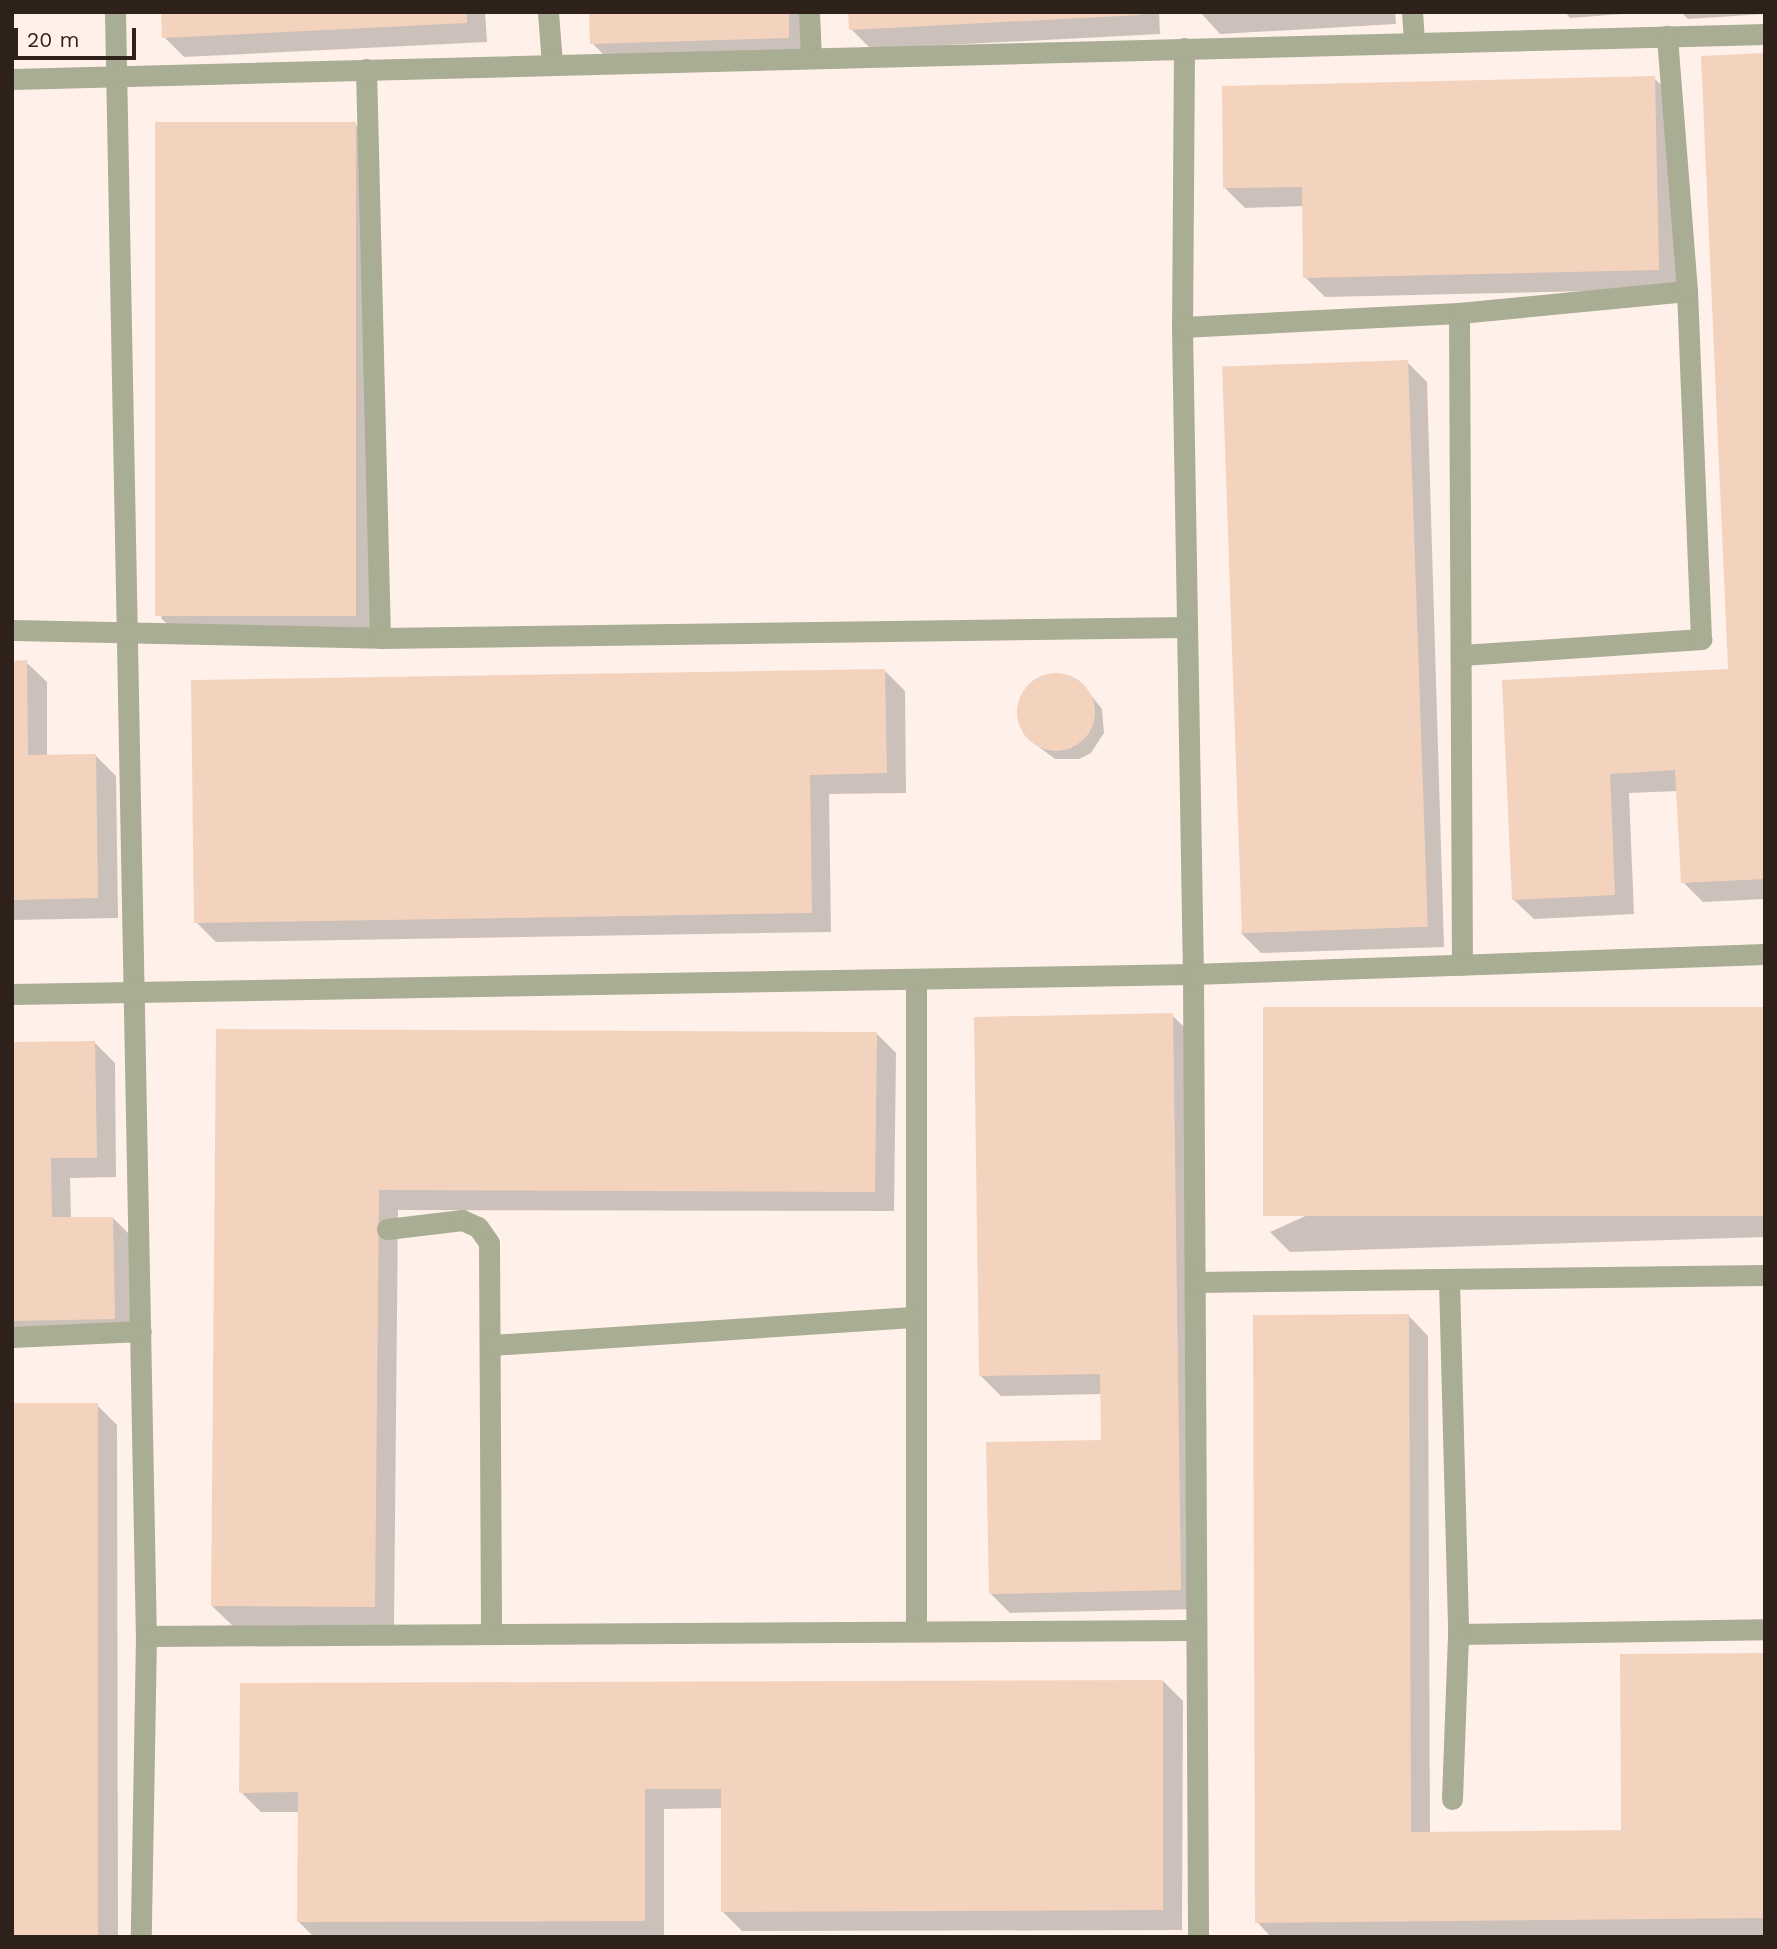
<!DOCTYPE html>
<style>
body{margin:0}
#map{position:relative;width:1777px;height:1949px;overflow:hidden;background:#fff1e9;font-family:"Work Sans",sans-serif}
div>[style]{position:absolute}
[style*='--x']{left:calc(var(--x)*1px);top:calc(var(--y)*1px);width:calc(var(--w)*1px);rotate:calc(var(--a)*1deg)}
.shadow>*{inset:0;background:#0003}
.building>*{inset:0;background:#f4d3be;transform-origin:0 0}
.round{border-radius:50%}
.minor>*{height:21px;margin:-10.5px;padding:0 10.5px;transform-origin:10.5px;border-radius:10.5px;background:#a8ad93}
span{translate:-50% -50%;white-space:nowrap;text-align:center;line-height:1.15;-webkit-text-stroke:5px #fff1e9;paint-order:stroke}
.frame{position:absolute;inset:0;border:14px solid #2d2119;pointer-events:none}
.scale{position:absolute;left:14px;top:28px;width:122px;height:32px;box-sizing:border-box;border:4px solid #2d2119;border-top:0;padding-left:9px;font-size:21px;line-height:24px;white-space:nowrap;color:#2d2119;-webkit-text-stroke:5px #fff1e9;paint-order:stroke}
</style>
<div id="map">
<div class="shadow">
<i style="clip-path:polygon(163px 12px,485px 12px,487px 42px,184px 57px,164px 37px)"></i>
<i style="clip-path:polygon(591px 12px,808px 12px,809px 57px,612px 63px,592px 43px)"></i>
<i style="clip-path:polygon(850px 12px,1159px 12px,1160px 34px,871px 49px,851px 29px)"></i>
<i style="clip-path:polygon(1200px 12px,1395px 12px,1396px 24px,1220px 34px)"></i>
<i style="clip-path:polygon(1565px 12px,1636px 12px,1636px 13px,1570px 18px)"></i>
<i style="clip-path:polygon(1681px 12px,1765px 12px,1765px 14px,1688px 19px)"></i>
<i style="clip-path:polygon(1765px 54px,1765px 899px,1703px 902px,1683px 882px,1678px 791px,1629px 793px,1634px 914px,1534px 919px,1513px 899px,1504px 682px,1730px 670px)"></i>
<i style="clip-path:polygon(1654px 78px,1674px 98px,1678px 289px,1325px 297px,1305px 277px,1304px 206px,1245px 208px,1225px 188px)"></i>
<i style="clip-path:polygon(355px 124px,375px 144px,380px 635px,181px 638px,161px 618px)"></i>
<i style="clip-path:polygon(1407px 362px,1427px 382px,1444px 947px,1261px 953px,1241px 933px)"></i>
<i style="clip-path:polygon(12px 662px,26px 662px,47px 682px,47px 756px,95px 755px,116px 776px,118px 918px,12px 920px)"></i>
<i style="clip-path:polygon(885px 671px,905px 691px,906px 793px,829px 794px,831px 932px,216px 942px,196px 922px)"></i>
<i style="clip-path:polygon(1064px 676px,1085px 688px,1102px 709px,1104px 733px,1091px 753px,1079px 759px,1055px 759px,1035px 744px,1024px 733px,1019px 708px,1030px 685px,1040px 679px)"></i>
<i style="clip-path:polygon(1765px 1009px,1765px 1237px,1290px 1252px,1270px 1232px)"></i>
<i style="clip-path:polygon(1172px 1015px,1192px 1035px,1200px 1609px,1010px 1613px,990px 1593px,1103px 1442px,1102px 1394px,1001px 1396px,981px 1376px)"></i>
<i style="clip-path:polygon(218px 1031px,876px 1033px,896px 1053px,894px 1211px,398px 1210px,394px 1626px,233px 1626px,212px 1606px)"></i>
<i style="clip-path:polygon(95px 1043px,115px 1063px,116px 1177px,70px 1178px,71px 1219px,113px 1218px,133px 1238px,134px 1339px,12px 1340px,12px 1044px)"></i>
<i style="clip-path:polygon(1408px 1315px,1428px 1336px,1430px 1834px,1623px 1832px,1765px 1655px,1765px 1937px,1271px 1937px,1257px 1922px)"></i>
<i style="clip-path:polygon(97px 1405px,117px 1425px,118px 1937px,12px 1937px)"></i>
<i style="clip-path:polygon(1163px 1681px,1183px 1701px,1182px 1930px,742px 1931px,722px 1911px,723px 1808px,664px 1809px,664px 1937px,314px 1937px,299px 1922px,300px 1812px,261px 1812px,241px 1792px)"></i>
</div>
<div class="building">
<i style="clip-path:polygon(161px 12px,467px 12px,467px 23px,162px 38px)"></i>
<i style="clip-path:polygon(589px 12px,789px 12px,789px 38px,590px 44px)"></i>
<i style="clip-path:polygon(848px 12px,1140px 12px,1141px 15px,849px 30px)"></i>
<i style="clip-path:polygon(1765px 53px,1765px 879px,1681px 883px,1675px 770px,1610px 774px,1615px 895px,1512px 900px,1502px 680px,1728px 669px,1701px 56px)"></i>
<i style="clip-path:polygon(1655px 76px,1659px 270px,1303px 278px,1302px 187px,1223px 188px,1222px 86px)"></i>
<i style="left:356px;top:122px;width:494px;height:201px;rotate:90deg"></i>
<i style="left:1408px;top:360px;width:567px;height:186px;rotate:88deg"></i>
<i style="clip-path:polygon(27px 660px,28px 755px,96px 754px,98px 898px,12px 900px,12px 661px)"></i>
<i style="clip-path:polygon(885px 669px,887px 773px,810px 775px,812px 913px,194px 923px,191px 680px)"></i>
<i class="round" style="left:1017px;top:673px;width:78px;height:78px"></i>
<i style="left:1765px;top:1007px;width:209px;height:502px;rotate:90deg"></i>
<i style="clip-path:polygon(1173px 1013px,1181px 1590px,989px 1594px,986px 1442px,1101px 1440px,1100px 1374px,979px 1376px,974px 1017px)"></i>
<i style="clip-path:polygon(216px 1029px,877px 1032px,875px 1192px,379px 1190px,375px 1607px,211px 1606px)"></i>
<i style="clip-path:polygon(95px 1041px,97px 1158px,51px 1158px,52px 1217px,113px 1217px,115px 1319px,12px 1321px,12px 1042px)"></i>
<i style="clip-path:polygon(1409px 1314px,1411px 1832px,1621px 1830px,1620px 1654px,1765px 1653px,1765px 1918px,1255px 1923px,1253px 1315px)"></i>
<i style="left:12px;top:1403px;width:86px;height:534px"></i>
<i style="clip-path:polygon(1163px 1680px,1163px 1910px,721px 1912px,721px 1789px,645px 1789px,645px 1921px,297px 1922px,298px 1792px,239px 1793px,240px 1683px)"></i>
</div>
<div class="minor">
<i style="--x:115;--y:12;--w:1624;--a:88.91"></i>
<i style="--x:146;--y:1636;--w:301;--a:91"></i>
<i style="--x:548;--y:12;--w:52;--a:85.6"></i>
<i style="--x:809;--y:12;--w:46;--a:87.5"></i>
<i style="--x:1412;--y:12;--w:31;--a:86"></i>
<i style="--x:1184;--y:48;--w:279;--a:90.4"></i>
<i style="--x:1182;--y:327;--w:647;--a:89.03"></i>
<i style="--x:1193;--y:974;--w:963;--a:89.7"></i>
<i style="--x:366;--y:69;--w:569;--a:88.59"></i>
<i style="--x:12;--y:79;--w:1754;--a:-1.47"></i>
<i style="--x:1459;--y:313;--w:652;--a:89.74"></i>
<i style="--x:1182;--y:327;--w:277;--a:-2.9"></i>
<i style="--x:1459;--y:313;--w:229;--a:-5.5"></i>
<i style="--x:12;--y:630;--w:368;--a:1.2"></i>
<i style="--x:380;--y:638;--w:807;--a:-0.78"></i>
<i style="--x:1462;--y:655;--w:240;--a:-3.8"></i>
<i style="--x:1701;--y:639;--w:348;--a:-92.3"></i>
<i style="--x:1687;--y:291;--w:256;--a:-94.5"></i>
<i style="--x:916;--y:979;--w:652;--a:90"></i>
<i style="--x:12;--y:994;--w:1181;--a:-0.97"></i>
<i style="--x:1193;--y:974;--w:572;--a:-2"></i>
<i style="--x:387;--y:1229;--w:76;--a:-6.8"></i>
<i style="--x:462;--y:1220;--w:17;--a:24"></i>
<i style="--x:478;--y:1227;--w:19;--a:55"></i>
<i style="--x:489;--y:1243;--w:391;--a:89.7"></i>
<i style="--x:1449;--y:1281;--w:353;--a:88.5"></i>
<i style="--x:1458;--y:1634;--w:307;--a:-0.9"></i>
<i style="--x:1195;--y:1282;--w:570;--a:-0.7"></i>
<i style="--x:12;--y:1337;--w:129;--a:-2.7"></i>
<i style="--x:491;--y:1345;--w:426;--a:-3.8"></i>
<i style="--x:146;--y:1636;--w:1050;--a:-0.33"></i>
<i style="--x:1452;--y:1799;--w:165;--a:-87.9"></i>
</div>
<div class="frame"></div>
<div class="scale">20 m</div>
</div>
